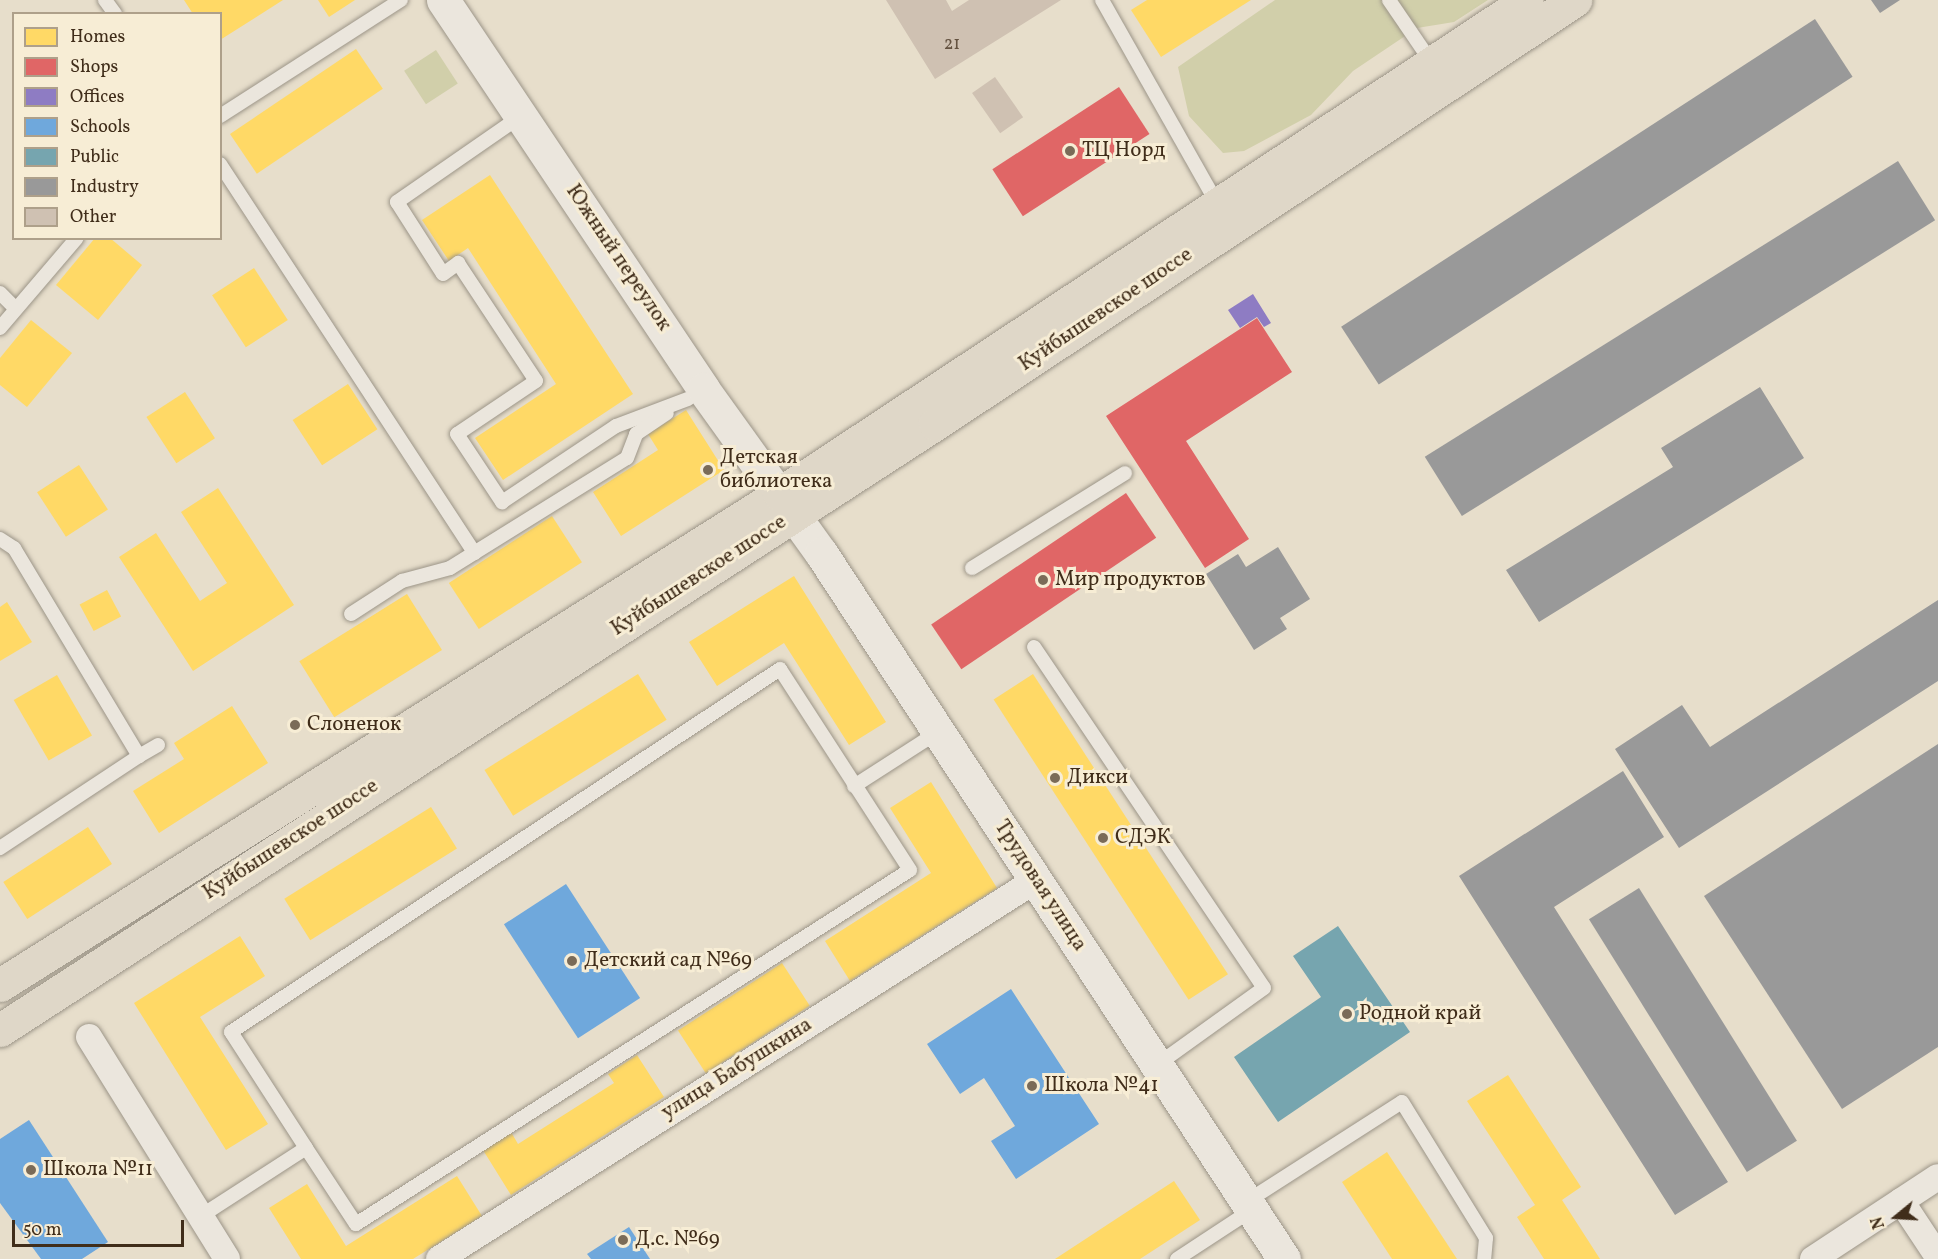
<!DOCTYPE html>
<meta charset="utf-8">
<style>
body{margin:0}
#map{position:relative;width:1938px;height:1259px;overflow:hidden;background:#e7decb;font-family:Vollkorn,serif}
div>[style]{position:absolute}
[style*='--x']{left:calc(var(--x)*1px);top:calc(var(--y)*1px);width:calc(var(--w)*1px);rotate:calc(var(--a)*1deg)}
.green>*{inset:0;background:#d1cfaa;transform-origin:0 0}
.homes>*{inset:0;background:#ffd966;transform-origin:0 0}
.shops>*{inset:0;background:#e06666;transform-origin:0 0}
.offices>*{inset:0;background:#8e7cc3}
.schools>*{inset:0;background:#6fa8dc;transform-origin:0 0}
.public>*{inset:0;background:#76a5af}
.industry>*{inset:0;background:#999;transform-origin:0 0}
.building>*{inset:0;background:#cfc1b2;transform-origin:0 0}
.roads{filter:drop-shadow(0 0 2px #9c9588) drop-shadow(0 0 2px #9c9588)}
.lane>*{height:14px;margin:-7px;padding:0 7px;transform-origin:7px;border-radius:7px;background:#ebe6dd}
.street>*{height:26px;margin:-13px;padding:0 13px;transform-origin:13px;border-radius:13px;background:#ebe6dd}
.secondary>*{height:33px;margin:-16.5px;padding:0 16.5px;transform-origin:16.5px;border-radius:16.5px;background:#ebe6dd}
.primary>*{height:33px;margin:-16.5px;padding:0 16.5px;transform-origin:16.5px;border-radius:16.5px;background:#dfd7c8}
.dots>*{width:16px;height:16px;translate:-50% -50%;box-sizing:border-box;border:3px solid #f7edd5;border-radius:50%}
span{translate:-50% -50%;white-space:nowrap;text-align:center;line-height:1.15;-webkit-text-stroke:6px #f7edd5;paint-order:stroke}
.number-label{font-size:18px;color:#645240}
.number-label span{-webkit-text-stroke-width:0}
.poi-label{font-size:21px;color:#402d1a}
.left{translate:0 -50%;text-align:left}
.street-label{font-size:21px;color:#402d1a}
.legend{position:absolute;left:12px;top:12px;width:210px;height:228px;box-sizing:border-box;background:#f7edd5;border:2px solid #aea08a;margin:0;padding:8px 10px;list-style:none;font-size:18px;color:#402d1a}
.legend li{display:flex;align-items:center;gap:12px;height:30px}
.legend b{width:30px;border:2px solid #aea08a}
.north{position:absolute;left:1866px;top:1187px;width:60px;height:60px;-webkit-text-stroke:4px #f7edd5;paint-order:stroke;rotate:252deg;font-size:16px;font-weight:700;line-height:24px;text-align:center;color:#402d1a}
.north::after{content:'';display:block;margin:auto;width:21px;height:27px;background:#402d1a;clip-path:polygon(50% 0,100% 100%,50% 72%,0 100%)}
.scale{position:absolute;left:12px;top:1220px;width:172px;height:27px;box-sizing:border-box;border:3px solid #402d1a;border-top:0;padding-left:8px;font-size:18px;line-height:21px;white-space:nowrap;color:#402d1a;-webkit-text-stroke:4px #f7edd5;paint-order:stroke}
</style>
<div id="map">
<div class="green">
<i style="clip-path:polygon(1275px 0,1488px 0,1454px 22px,1417px 28px,1353px 71px,1311px 115px,1244px 151px,1223px 153px,1189px 116px,1178px 67px)"></i>
<i style="left:436px;top:50px;width:40px;height:38px;rotate:57deg"></i>
</div>
<div class="homes">
<i style="clip-path:polygon(184px 0,283px 0,220px 40px,220px 14px,193px 14px)"></i>
<i style="clip-path:polygon(318px 0,355px 0,329px 17px)"></i>
<i style="clip-path:polygon(1147px 0,1251px 0,1161px 57px,1131px 10px)"></i>
<i style="left:356px;top:49px;width:48px;height:152px;rotate:56deg"></i>
<i style="clip-path:polygon(490px 175px,633px 394px,503px 480px,475px 438px,556px 384px,468px 248px,449px 261px,422px 220px)"></i>
<i style="clip-path:polygon(95px 238px,110px 238px,142px 265px,98px 320px,56px 285px)"></i>
<i style="left:254px;top:268px;width:62px;height:50px;rotate:57deg"></i>
<i style="clip-path:polygon(31px 320px,72px 353px,27px 407px,0 385px,0 358px)"></i>
<i style="left:348px;top:384px;width:54px;height:66px;rotate:57deg"></i>
<i style="left:185px;top:392px;width:55px;height:46px;rotate:57deg"></i>
<i style="clip-path:polygon(686px 410px,724px 470px,621px 536px,593px 492px,658px 450px,648px 434px)"></i>
<i style="left:79px;top:465px;width:53px;height:50px;rotate:57deg"></i>
<i style="clip-path:polygon(218px 488px,294px 605px,193px 671px,119px 557px,156px 533px,200px 601px,227px 583px,181px 512px)"></i>
<i style="left:552px;top:516px;width:55px;height:123px;rotate:57deg"></i>
<i style="clip-path:polygon(794px 576px,886px 722px,849px 745px,784px 643px,717px 686px,689px 642px)"></i>
<i style="left:107px;top:590px;width:30px;height:31px;rotate:62deg"></i>
<i style="left:407px;top:594px;width:66px;height:127px;rotate:58deg"></i>
<i style="clip-path:polygon(7px 602px,32px 642px,0 661px,0 607px)"></i>
<i style="left:638px;top:674px;width:54px;height:181px;rotate:58deg"></i>
<i style="left:1033px;top:674px;width:358px;height:47px;rotate:57deg"></i>
<i style="left:57px;top:675px;width:70px;height:50px;rotate:60deg"></i>
<i style="clip-path:polygon(232px 706px,268px 763px,159px 833px,133px 791px,184px 759px,174px 743px)"></i>
<i style="clip-path:polygon(931px 782px,997px 888px,850px 981px,825px 941px,931px 873px,890px 808px)"></i>
<i style="left:431px;top:807px;width:49px;height:173px;rotate:58deg"></i>
<i style="left:88px;top:827px;width:44px;height:101px;rotate:57deg"></i>
<i style="clip-path:polygon(240px 936px,265px 976px,200px 1017px,268px 1124px,226px 1150px,134px 1003px)"></i>
<i style="left:782px;top:963px;width:51px;height:124px;rotate:57deg"></i>
<i style="clip-path:polygon(637px 1055px,664px 1097px,511px 1195px,483px 1150px,511px 1132px,518px 1144px,614px 1083px,608px 1074px)"></i>
<i style="clip-path:polygon(1508px 1075px,1581px 1187px,1562px 1200px,1600px 1259px,1544px 1259px,1517px 1217px,1535px 1205px,1467px 1101px)"></i>
<i style="clip-path:polygon(1387px 1152px,1457px 1259px,1392px 1259px,1342px 1182px)"></i>
<i style="clip-path:polygon(457px 1176px,482px 1216px,413px 1259px,301px 1259px,269px 1208px,307px 1184px,346px 1246px)"></i>
<i style="clip-path:polygon(1174px 1181px,1200px 1220px,1140px 1259px,1055px 1259px)"></i>
</div>
<div class="shops">
<i style="left:1119px;top:87px;width:56px;height:151px;rotate:57deg"></i>
<i style="clip-path:polygon(1257px 318px,1292px 372px,1186px 441px,1249px 539px,1205px 568px,1106px 416px)"></i>
<i style="left:1126px;top:493px;width:54px;height:235px;rotate:56deg"></i>
</div>
<div class="offices">
<i style="clip-path:polygon(1253px 294px,1271px 323px,1264px 327px,1257px 317px,1240px 328px,1228px 310px)"></i>
</div>
<div class="schools">
<i style="left:566px;top:884px;width:136px;height:74px;rotate:57deg"></i>
<i style="clip-path:polygon(1011px 989px,1099px 1124px,1016px 1179px,991px 1141px,1015px 1126px,984px 1078px,960px 1094px,927px 1044px)"></i>
<i style="clip-path:polygon(29px 1120px,108px 1242px,82px 1259px,41px 1259px,0 1203px,0 1139px)"></i>
<i style="clip-path:polygon(629px 1227px,650px 1259px,591px 1259px,587px 1254px)"></i>
</div>
<div class="public">
<i style="clip-path:polygon(1338px 926px,1410px 1032px,1278px 1122px,1234px 1057px,1321px 997px,1293px 956px)"></i>
</div>
<div class="industry">
<i style="clip-path:polygon(1871px 0,1900px 0,1880px 13px)"></i>
<i style="left:1815px;top:19px;width:69px;height:565px;rotate:57deg"></i>
<i style="left:1898px;top:161px;width:70px;height:558px;rotate:58deg"></i>
<i style="clip-path:polygon(1760px 387px,1804px 458px,1539px 622px,1506px 570px,1673px 467px,1661px 448px)"></i>
<i style="clip-path:polygon(1278px 547px,1310px 599px,1280px 618px,1287px 629px,1254px 650px,1206px 574px,1238px 554px,1246px 567px)"></i>
<i style="clip-path:polygon(1938px 600px,1938px 681px,1679px 848px,1615px 749px,1682px 705px,1710px 747px)"></i>
<i style="clip-path:polygon(1938px 744px,1938px 1047px,1842px 1109px,1704px 896px)"></i>
<i style="clip-path:polygon(1623px 771px,1664px 837px,1554px 907px,1728px 1182px,1675px 1215px,1459px 876px)"></i>
<i style="left:1639px;top:888px;width:298px;height:59px;rotate:58deg"></i>
</div>
<div class="building">
<i style="clip-path:polygon(886px 0,946px 0,952px 11px,969px 0,1061px 0,935px 79px)"></i>
<i style="left:995px;top:77px;width:49px;height:28px;rotate:55deg"></i>
</div>
<div class="roads">
<div class="lane">
<i style="--x:105;--y:0;--w:17;--a:54"></i>
<i style="--x:1102;--y:0;--w:233;--a:60.5"></i>
<i style="--x:1389;--y:0;--w:73;--a:55.7"></i>
<i style="--x:220;--y:116;--w:215;--a:-32.7"></i>
<i style="--x:521;--y:116;--w:151;--a:145.3"></i>
<i style="--x:397;--y:202;--w:85;--a:57.4"></i>
<i style="--x:443;--y:274;--w:19;--a:-36"></i>
<i style="--x:458;--y:263;--w:141;--a:56.5"></i>
<i style="--x:536;--y:381;--w:95;--a:146.1"></i>
<i style="--x:457;--y:434;--w:82;--a:56.5"></i>
<i style="--x:502;--y:502;--w:137;--a:-33.7"></i>
<i style="--x:616;--y:426;--w:77;--a:-20.6"></i>
<i style="--x:220;--y:164;--w:465;--a:56.8"></i>
<i style="--x:0;--y:293;--w:21;--a:45"></i>
<i style="--x:0;--y:328;--w:118;--a:-49.5"></i>
<i style="--x:0;--y:539;--w:17;--a:33"></i>
<i style="--x:14;--y:548;--w:243;--a:59"></i>
<i style="--x:139;--y:756;--w:167;--a:146.5"></i>
<i style="--x:972;--y:568;--w:180;--a:-31.8"></i>
<i style="--x:351;--y:614;--w:61;--a:-32.9"></i>
<i style="--x:402;--y:581;--w:50;--a:-15.2"></i>
<i style="--x:450;--y:568;--w:208;--a:-31.9"></i>
<i style="--x:627;--y:458;--w:26;--a:-69"></i>
<i style="--x:636;--y:434;--w:37;--a:-34"></i>
<i style="--x:1034;--y:647;--w:411;--a:56"></i>
<i style="--x:1264;--y:988;--w:132;--a:144.3"></i>
<i style="--x:139;--y:756;--w:22;--a:-30"></i>
<i style="--x:854;--y:786;--w:100;--a:-32.7"></i>
<i style="--x:1246;--y:1202;--w:185;--a:-32.7"></i>
<i style="--x:1402;--y:1102;--w:160;--a:58.3"></i>
<i style="--x:1486;--y:1238;--w:21;--a:95"></i>
<i style="--x:201;--y:1216;--w:125;--a:-32.9"></i>
<i style="--x:306;--y:1148;--w:91;--a:56.7"></i>
<i style="--x:356;--y:1224;--w:657;--a:-32.58"></i>
<i style="--x:910;--y:870;--w:239;--a:-122.9"></i>
<i style="--x:780;--y:669;--w:658;--a:146.53"></i>
<i style="--x:231;--y:1032;--w:138;--a:57.1"></i>
<i style="--x:1177;--y:1259;--w:90;--a:-33.2"></i>
</div>
<div class="street">
<i style="--x:89;--y:1037;--w:261;--a:58.1"></i>
<i style="--x:1901;--y:1201;--w:67;--a:56.5"></i>
<i style="--x:439;--y:1259;--w:707;--a:-32.41"></i>
<i style="--x:1813;--y:1259;--w:149;--a:-33.3"></i>
</div>
<div class="secondary">
<i style="--x:443;--y:0;--w:468;--a:56.2"></i>
<i style="--x:703;--y:389;--w:202;--a:54.3"></i>
<i style="--x:821;--y:553;--w:844;--a:56.74"></i>
</div>
<div class="primary">
<i style="--x:0;--y:985;--w:921;--a:-32.22"></i>
<i style="--x:779;--y:494;--w:896;--a:-33.44"></i>
<i style="--x:0;--y:1030;--w:1114;--a:-32.95"></i>
<i style="--x:935;--y:424;--w:768;--a:-33.52"></i>
</div>
</div>
<div class="dots">
<i style="left:1070px;top:151px;background:#7a6b58"></i>
<i style="left:708px;top:470px;background:#7a6b58"></i>
<i style="left:1043px;top:580px;background:#7a6b58"></i>
<i style="left:295px;top:725px;background:#7a6b58"></i>
<i style="left:1055px;top:778px;background:#7a6b58"></i>
<i style="left:1103px;top:838px;background:#7a6b58"></i>
<i style="left:572px;top:961px;background:#7a6b58"></i>
<i style="left:1347px;top:1014px;background:#7a6b58"></i>
<i style="left:1032px;top:1086px;background:#7a6b58"></i>
<i style="left:31px;top:1170px;background:#7a6b58"></i>
<i style="left:623px;top:1240px;background:#7a6b58"></i>
</div>
<div class="number-label">
<span style="left:952px;top:45px">21</span>
</div>
<div class="poi-label">
<span class="left" style="left:1082px;top:151px">ТЦ Норд</span>
<span class="left" style="left:720px;top:470px">Детская<br>библиотека</span>
<span class="left" style="left:1055px;top:580px">Мир продуктов</span>
<span class="left" style="left:307px;top:725px">Слоненок</span>
<span class="left" style="left:1067px;top:778px">Дикси</span>
<span class="left" style="left:1115px;top:838px">СДЭК</span>
<span class="left" style="left:584px;top:961px">Детский сад №69</span>
<span class="left" style="left:1359px;top:1014px">Родной край</span>
<span class="left" style="left:1044px;top:1086px">Школа №41</span>
<span class="left" style="left:43px;top:1170px">Школа №11</span>
<span class="left" style="left:635px;top:1240px">Д.с. №69</span>
</div>
<div class="street-label">
<span style="left:618px;top:258px;rotate:56deg">Южный переулок</span>
<span style="left:1106px;top:310px;rotate:-34deg">Куйбышевское шоссе</span>
<span style="left:699px;top:576px;rotate:-33deg">Куйбышевское шоссе</span>
<span style="left:291px;top:840px;rotate:-33deg">Куйбышевское шоссе</span>
<span style="left:1040px;top:886px;rotate:57deg">Трудовая улица</span>
<span style="left:737px;top:1069px;rotate:-32deg">улица Бабушкина</span>
</div>
<ul class="legend">
<li><b style="height:16px;background:#ffd966"></b>Homes</li>
<li><b style="height:16px;background:#e06666"></b>Shops</li>
<li><b style="height:16px;background:#8e7cc3"></b>Offices</li>
<li><b style="height:16px;background:#6fa8dc"></b>Schools</li>
<li><b style="height:16px;background:#76a5af"></b>Public</li>
<li><b style="height:16px;background:#999"></b>Industry</li>
<li><b style="height:16px;background:#cfc1b2"></b>Other</li>
</ul>
<div class="north">N</div>
<div class="scale">50 m</div>
</div>
